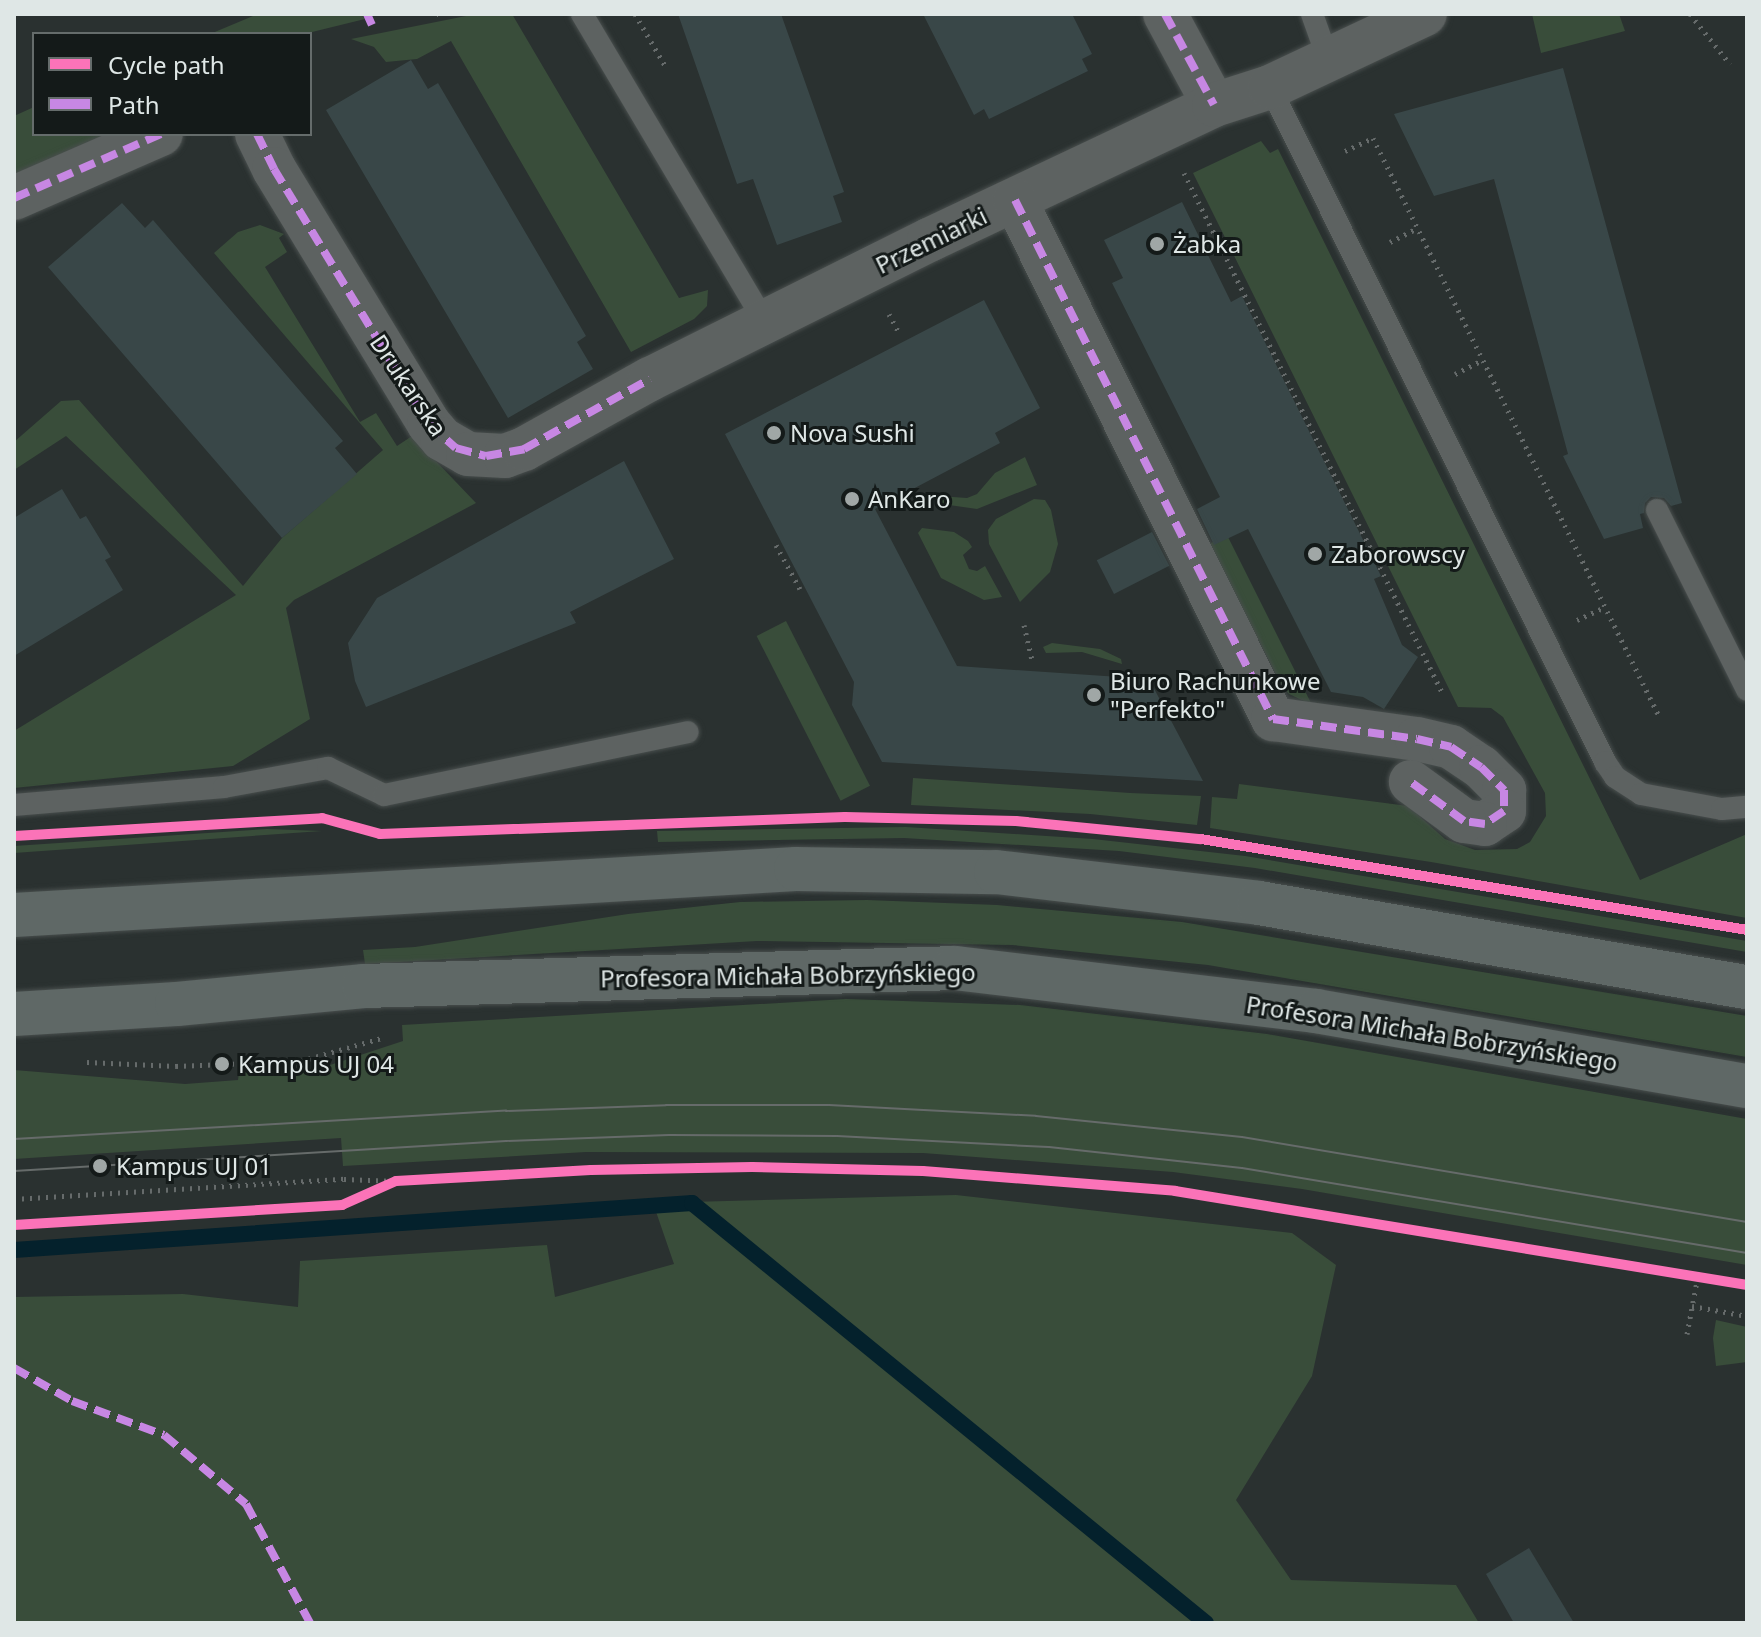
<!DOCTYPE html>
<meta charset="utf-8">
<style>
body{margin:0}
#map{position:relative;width:1761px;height:1637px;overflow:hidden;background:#2a3130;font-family:"Noto Sans",sans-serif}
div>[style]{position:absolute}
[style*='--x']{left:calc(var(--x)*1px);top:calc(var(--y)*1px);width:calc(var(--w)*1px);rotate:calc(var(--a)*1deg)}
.green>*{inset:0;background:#394d3a;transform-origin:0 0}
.stream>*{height:16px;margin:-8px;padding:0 8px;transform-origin:8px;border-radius:8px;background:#04212c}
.building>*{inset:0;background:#394748;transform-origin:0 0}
.path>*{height:5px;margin-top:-2.5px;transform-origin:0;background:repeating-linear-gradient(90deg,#666b6b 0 2px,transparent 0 8px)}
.roads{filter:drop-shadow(0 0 2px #484e4d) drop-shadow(0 0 2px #484e4d)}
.service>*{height:22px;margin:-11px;padding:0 11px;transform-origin:11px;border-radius:11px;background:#5d6261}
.minor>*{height:44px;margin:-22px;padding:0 22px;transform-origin:22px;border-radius:22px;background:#5d6261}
.secondary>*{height:44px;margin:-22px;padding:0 22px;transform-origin:22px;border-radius:22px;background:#5f6866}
.tram>*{height:2px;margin:-1px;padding:0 1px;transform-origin:1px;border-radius:1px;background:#666b6a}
.quiet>*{height:8px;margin-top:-4px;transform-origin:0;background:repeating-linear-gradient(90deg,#c787e3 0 16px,transparent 0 24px)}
.cycleway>*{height:10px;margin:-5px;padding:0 5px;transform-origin:5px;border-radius:5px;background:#fb73b8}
.dots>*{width:22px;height:22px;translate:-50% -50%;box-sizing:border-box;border:4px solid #141a19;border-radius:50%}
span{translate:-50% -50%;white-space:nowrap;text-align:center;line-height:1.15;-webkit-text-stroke:6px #141a19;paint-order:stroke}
.street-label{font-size:24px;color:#dfe7e6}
.poi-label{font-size:24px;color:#dfe7e6}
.left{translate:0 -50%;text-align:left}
.frame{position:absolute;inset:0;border:16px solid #dfe7e6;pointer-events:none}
.legend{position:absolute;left:32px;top:32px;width:280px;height:104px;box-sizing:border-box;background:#141a19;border:2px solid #656c6b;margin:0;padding:10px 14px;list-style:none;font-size:24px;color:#dfe7e6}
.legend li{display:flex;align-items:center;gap:16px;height:40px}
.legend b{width:40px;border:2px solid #656c6b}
</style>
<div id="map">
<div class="green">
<i style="clip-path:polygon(258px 14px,361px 14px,365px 19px,304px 34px,210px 34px)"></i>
<i style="clip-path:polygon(476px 14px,512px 14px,679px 298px,708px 290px,707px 306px,694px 319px,631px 352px,451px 41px,417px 59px,386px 62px,374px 47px,351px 39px)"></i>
<i style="clip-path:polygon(1532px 14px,1619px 14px,1625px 31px,1541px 53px)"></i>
<i style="clip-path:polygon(34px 107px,34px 134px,118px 134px,14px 180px,14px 116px)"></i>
<i style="clip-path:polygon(1261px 141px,1270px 153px,1278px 149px,1640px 880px,1747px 834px,1747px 918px,1431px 862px,1210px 828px,1212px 797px,1237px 799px,1239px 784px,1408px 806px,1445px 839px,1475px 850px,1517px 849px,1530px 842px,1546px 816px,1545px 793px,1503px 717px,1491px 708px,1458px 707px,1193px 173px)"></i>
<i style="clip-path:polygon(260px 225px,284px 234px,279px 238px,287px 252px,265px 267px,360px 422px,376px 413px,397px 446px,412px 436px,476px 503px,294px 600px,286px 608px,310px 719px,233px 766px,14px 788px,14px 731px,236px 595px,66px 436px,14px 470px,14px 442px,61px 401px,79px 400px,243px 586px,282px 538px,383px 450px,214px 253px,238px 232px)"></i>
<i style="clip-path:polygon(1025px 457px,1037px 485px,977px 509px,935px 503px,939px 496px,967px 498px,977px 494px,995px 473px)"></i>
<i style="clip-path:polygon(1034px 499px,1045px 500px,1051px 510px,1058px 544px,1050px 572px,1020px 602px,989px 544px,988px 530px,996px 519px)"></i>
<i style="clip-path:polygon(922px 528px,954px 532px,968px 541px,972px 547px,963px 555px,969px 569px,977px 571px,985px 566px,1002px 597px,984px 600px,941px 578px,918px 533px)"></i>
<i style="clip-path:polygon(1227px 535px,1312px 705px,1289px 694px,1282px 686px,1209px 544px)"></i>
<i style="left:786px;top:621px;width:185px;height:33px;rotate:63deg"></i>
<i style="clip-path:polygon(1052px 643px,1100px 649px,1121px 659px,1122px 664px,1082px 652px,1046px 653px,1043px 647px)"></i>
<i style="clip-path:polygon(913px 778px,1130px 793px,1201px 796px,1197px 825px,1090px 814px,911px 805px)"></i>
<i style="clip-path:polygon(906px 827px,1093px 839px,1245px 856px,1747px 941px,1747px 952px,1255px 868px,1119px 851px,904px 838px,658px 842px,657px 831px)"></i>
<i style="clip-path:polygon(267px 829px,322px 831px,14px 853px,14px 846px)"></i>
<i style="clip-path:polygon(867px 900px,997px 905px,1182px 922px,1747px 1016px,1747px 1057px,1208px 965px,1012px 945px,757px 941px,365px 964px,363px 950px,415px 947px,628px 914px,740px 902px)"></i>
<i style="clip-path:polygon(846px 999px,1020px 1005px,1267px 1034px,1747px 1119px,1747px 1265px,1302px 1189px,1173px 1172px,923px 1153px,586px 1152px,343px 1166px,341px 1138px,14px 1159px,14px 1070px,185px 1084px,238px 1080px,239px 1073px,324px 1067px,403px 1041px,402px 1025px)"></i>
<i style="clip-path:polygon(956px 1195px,1292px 1233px,1336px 1265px,1312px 1376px,1236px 1500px,1291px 1580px,1456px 1585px,1479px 1623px,14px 1623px,14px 1297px,183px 1294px,298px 1307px,300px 1261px,547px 1245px,555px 1297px,674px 1264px,653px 1203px)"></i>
<i style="clip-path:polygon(1716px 1320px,1747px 1327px,1747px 1362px,1716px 1366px,1713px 1338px)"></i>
</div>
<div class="stream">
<i style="--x:14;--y:1250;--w:680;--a:-3.97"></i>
<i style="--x:692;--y:1203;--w:664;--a:39.25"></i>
</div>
<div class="building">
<i style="clip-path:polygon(678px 14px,781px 14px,844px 192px,833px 196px,842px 222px,777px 245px,753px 179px,737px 184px)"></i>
<i style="clip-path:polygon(923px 14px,1072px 14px,1092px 54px,1082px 59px,1088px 71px,989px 119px,984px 109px,974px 115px)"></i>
<i style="clip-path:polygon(411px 60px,428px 89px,438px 83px,586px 336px,577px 342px,593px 369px,508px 418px,326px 110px)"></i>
<i style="clip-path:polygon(1563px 68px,1682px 503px,1671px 506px,1664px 498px,1651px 497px,1645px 503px,1644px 513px,1640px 514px,1643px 528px,1604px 539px,1563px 456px,1568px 454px,1494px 179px,1434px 196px,1394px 114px)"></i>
<i style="clip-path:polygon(1182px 202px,1231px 302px,1242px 296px,1381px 576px,1374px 579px,1402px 645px,1418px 657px,1384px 709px,1363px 697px,1331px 692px,1248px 529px,1214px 545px,1197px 509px,1220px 497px,1112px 283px,1123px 278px,1104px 240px)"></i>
<i style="clip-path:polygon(122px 203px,145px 228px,153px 220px,343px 441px,335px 448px,357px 474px,282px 538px,48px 267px)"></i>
<i style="clip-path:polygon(984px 300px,1040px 408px,995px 433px,1000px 443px,875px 509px,957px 666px,1149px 679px,1203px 781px,882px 762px,852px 705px,854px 682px,725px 434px)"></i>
<i style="clip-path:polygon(624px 461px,674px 559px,570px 612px,576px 623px,366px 707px,355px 681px,348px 643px,377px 598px)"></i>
<i style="clip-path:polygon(62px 489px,80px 519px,86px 516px,111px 557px,105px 560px,123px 590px,14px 656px,14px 518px)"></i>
<i style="left:1152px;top:532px;width:38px;height:62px;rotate:63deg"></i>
<i style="clip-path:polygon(1529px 1548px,1574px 1623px,1514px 1623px,1486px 1574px)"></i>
</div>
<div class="path">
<i style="--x:437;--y:14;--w:1;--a:0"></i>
<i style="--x:635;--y:14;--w:61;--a:59.7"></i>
<i style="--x:1690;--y:14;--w:64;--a:51.3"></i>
<i style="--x:1345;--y:151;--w:31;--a:-25"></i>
<i style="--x:1373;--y:138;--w:645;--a:63.67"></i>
<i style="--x:1184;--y:173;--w:582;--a:63.57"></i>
<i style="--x:1390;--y:242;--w:31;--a:-27"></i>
<i style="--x:889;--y:314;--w:19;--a:62"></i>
<i style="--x:1455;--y:374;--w:31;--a:-27"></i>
<i style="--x:776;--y:545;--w:50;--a:61.4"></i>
<i style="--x:1577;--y:620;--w:31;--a:-25"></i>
<i style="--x:1024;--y:625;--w:36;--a:77"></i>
<i style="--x:87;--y:1062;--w:89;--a:2.6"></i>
<i style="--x:176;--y:1066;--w:125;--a:-2.3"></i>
<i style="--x:301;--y:1061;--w:87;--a:-15.9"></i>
<i style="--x:14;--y:1199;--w:331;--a:-3.5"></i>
<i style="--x:344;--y:1179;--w:52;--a:2.2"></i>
<i style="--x:1692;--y:1306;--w:56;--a:10.3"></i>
<i style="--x:1687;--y:1334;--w:59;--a:-79.3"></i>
</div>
<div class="roads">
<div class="service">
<i style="--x:582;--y:14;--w:358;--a:59.3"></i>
<i style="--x:1312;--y:14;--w:48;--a:70.4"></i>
<i style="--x:1270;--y:87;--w:754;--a:63.6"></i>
<i style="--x:1605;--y:762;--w:18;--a:56"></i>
<i style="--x:1615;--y:777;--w:31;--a:33"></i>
<i style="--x:1641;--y:794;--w:82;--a:10.5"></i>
<i style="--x:1722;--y:809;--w:25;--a:-5"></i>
<i style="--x:1657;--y:510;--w:201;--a:63.4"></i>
<i style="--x:14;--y:805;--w:211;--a:-4.9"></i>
<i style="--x:224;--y:787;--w:106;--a:-10.4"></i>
<i style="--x:328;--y:768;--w:62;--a:25.7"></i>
<i style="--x:384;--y:795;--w:310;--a:-11.7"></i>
</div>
<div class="minor">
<i style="--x:1165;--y:14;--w:103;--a:61.7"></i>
<i style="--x:257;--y:134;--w:39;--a:64"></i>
<i style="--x:274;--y:169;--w:298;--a:58.7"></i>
<i style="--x:429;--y:424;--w:20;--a:49"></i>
<i style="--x:442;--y:439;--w:30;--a:30"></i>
<i style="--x:468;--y:454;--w:37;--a:3"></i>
<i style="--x:505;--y:456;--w:20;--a:-20"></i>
<i style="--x:524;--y:449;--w:144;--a:-29.1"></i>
<i style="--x:650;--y:379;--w:312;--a:-26.5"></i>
<i style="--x:929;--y:240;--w:315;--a:-25.3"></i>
<i style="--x:1214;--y:105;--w:59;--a:-17.8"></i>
<i style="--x:1270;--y:87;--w:171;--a:-25.2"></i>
<i style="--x:14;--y:198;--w:160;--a:-23.5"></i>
<i style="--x:1015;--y:200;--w:580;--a:63.57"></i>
<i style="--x:1273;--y:719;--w:145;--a:7.9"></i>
<i style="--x:1417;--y:739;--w:35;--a:13"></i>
<i style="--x:1451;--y:747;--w:36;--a:34"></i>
<i style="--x:1481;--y:767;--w:33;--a:45"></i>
<i style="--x:1504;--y:790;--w:21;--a:90"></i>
<i style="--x:1504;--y:811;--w:23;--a:146"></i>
<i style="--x:1485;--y:824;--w:21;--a:-172"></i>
<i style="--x:1464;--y:821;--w:66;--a:-143.7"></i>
</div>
<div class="secondary">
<i style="--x:14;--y:915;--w:783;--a:-3.37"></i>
<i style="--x:796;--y:869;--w:200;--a:0.9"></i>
<i style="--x:996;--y:872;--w:265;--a:6.7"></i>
<i style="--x:1259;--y:903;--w:495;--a:9.8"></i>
<i style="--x:14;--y:1014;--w:163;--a:-3.5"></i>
<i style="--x:177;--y:1004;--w:188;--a:-5.5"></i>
<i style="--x:364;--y:986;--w:591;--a:-1.74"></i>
<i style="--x:955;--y:968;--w:364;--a:6.8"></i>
<i style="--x:1316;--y:1011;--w:437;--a:9.9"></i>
</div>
</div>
<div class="tram">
<i style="--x:14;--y:1139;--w:493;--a:-3.3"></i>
<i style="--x:506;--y:1111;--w:160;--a:-2.1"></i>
<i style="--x:666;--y:1105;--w:163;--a:0"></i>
<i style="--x:829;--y:1105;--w:207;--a:3"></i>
<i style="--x:1036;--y:1116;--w:207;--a:5.8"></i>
<i style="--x:1242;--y:1137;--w:512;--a:9.55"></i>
<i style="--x:14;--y:1171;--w:493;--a:-3.5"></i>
<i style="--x:506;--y:1141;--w:163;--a:-2.1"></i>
<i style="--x:669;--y:1135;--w:168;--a:0.3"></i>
<i style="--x:837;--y:1136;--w:212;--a:3"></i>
<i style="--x:1049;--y:1147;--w:194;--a:6.2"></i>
<i style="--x:1242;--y:1168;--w:512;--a:9.55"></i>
</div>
<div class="quiet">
<i style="--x:367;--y:14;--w:12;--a:66"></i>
<i style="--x:1165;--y:14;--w:103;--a:61.7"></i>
<i style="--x:257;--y:134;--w:39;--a:64"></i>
<i style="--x:274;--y:169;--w:298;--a:58.7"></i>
<i style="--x:429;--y:424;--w:36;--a:42"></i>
<i style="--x:456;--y:448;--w:31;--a:15"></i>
<i style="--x:486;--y:456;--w:39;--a:-10"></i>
<i style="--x:524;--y:449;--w:144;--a:-29.1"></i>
<i style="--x:14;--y:198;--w:160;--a:-23.5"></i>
<i style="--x:1015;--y:200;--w:580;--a:63.57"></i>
<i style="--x:1273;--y:719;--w:145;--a:7.9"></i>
<i style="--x:1417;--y:739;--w:35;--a:13"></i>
<i style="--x:1451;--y:747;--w:36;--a:34"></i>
<i style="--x:1481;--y:767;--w:33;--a:45"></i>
<i style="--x:1504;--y:790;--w:21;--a:90"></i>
<i style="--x:1504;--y:811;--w:23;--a:146"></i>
<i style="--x:1485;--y:824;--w:21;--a:-172"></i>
<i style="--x:1464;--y:821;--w:66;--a:-143.7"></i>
<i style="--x:14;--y:1368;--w:67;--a:29.6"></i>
<i style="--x:72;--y:1401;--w:98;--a:20.3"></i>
<i style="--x:164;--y:1435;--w:107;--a:40.1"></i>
<i style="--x:246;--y:1504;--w:135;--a:61.7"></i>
</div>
<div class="cycleway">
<i style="--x:14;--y:836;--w:309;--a:-3.3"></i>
<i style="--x:322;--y:818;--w:60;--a:15.4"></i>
<i style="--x:380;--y:834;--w:465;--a:-2.1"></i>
<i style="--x:845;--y:817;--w:171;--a:1.3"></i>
<i style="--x:1016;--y:821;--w:186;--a:5.6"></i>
<i style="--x:1201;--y:839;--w:554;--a:9.46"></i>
<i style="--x:14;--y:1225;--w:329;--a:-3.5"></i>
<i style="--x:342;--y:1205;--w:59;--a:-24"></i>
<i style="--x:396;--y:1181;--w:195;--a:-3.2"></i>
<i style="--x:591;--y:1170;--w:161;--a:-1.1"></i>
<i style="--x:752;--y:1167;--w:171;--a:1.3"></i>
<i style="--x:923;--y:1171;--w:253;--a:4.5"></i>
<i style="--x:1175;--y:1191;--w:580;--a:9.33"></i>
</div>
<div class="dots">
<i style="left:1157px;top:244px;background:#a0a7a6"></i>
<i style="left:774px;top:433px;background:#a0a7a6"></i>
<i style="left:852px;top:499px;background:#a0a7a6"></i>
<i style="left:1315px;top:554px;background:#a0a7a6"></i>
<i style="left:1094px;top:695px;background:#a0a7a6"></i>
<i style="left:222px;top:1064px;background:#a0a7a6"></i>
<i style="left:100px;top:1166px;background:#a0a7a6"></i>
</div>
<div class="street-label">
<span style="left:931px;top:240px;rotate:-26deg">Przemiarki</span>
<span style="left:409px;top:385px;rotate:56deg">Drukarska</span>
<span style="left:788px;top:975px;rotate:-1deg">Profesora Michała Bobrzyńskiego</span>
<span style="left:1432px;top:1033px;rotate:9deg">Profesora Michała Bobrzyńskiego</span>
</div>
<div class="poi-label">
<span class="left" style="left:1173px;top:244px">Żabka</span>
<span class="left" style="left:790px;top:433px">Nova Sushi</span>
<span class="left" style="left:868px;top:499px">AnKaro</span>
<span class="left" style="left:1331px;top:554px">Zaborowscy</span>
<span class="left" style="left:1110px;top:695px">Biuro Rachunkowe<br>"Perfekto"</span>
<span class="left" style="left:238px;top:1064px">Kampus UJ 04</span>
<span class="left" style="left:116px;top:1166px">Kampus UJ 01</span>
</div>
<div class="frame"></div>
<ul class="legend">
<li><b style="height:10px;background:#fb73b8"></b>Cycle path</li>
<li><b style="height:10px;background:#c787e3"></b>Path</li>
</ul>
</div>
